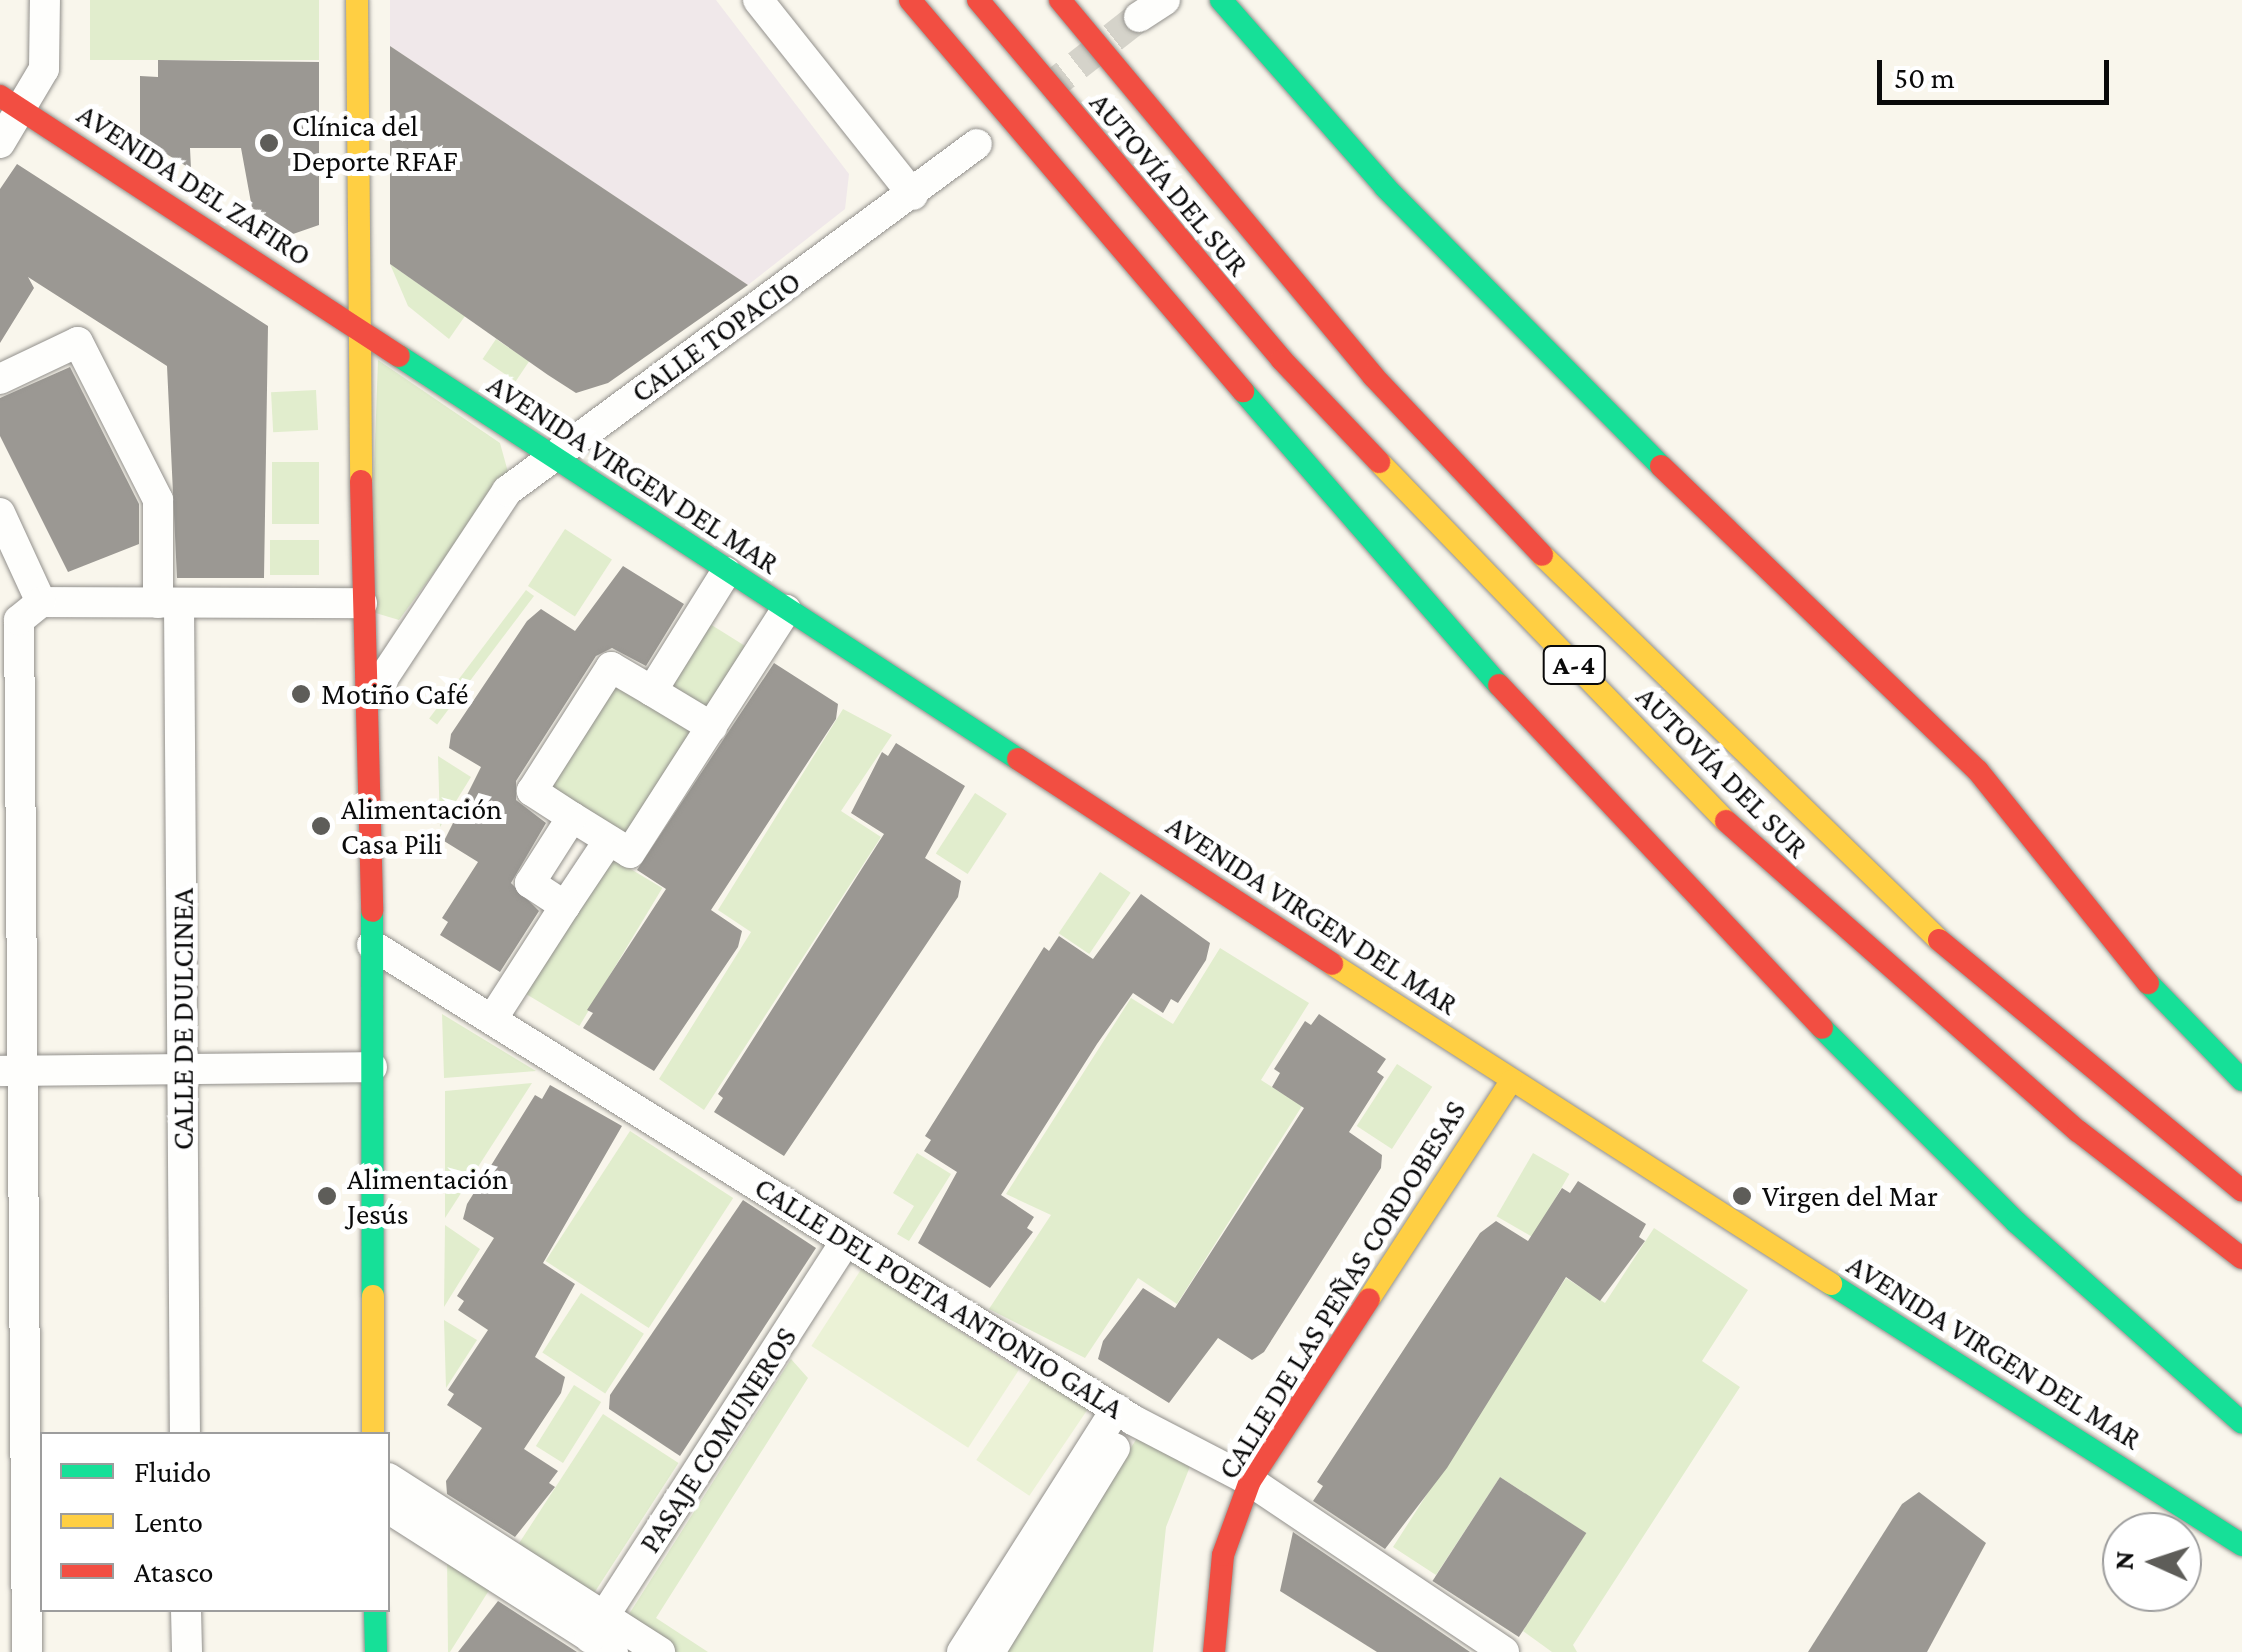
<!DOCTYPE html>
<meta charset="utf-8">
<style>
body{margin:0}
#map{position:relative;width:2242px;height:1652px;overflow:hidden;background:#f9f6ec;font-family:"Crimson Pro",serif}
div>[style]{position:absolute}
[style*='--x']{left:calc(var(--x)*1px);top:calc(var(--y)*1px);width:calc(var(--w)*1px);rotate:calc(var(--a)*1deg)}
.industrial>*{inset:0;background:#f0e8ea}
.green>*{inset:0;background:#e1edcd;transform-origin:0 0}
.pitch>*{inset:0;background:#ebf2d6;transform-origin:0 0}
.building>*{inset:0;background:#9b9893;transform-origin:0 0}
.street-tunnel>*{height:30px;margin-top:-15px;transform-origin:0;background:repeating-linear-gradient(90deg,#d5d3ca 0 30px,transparent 0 45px)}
.roads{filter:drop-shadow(0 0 2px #92908c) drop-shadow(0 0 2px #92908c)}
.street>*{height:30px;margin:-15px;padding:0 15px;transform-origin:15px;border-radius:15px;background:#fefefc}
.fast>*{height:22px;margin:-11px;padding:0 11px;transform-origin:11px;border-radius:11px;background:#16e098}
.slow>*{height:22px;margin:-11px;padding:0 11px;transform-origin:11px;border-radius:11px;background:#ffcf43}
.jam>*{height:22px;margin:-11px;padding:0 11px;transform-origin:11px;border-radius:11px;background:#f24e42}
.dots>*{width:28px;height:28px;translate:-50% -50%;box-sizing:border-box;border:5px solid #fff;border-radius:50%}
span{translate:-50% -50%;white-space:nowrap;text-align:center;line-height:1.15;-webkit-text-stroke:10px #fff;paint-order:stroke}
.shield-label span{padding:2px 8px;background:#fff;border:2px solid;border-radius:8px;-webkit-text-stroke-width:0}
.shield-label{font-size:28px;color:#0a0a0a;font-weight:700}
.poi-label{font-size:30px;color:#0a0a0a}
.left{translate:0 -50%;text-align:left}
.street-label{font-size:30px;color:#0a0a0a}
.legend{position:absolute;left:40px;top:1432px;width:350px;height:180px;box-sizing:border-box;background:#fff;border:2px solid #9d9d9d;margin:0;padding:12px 18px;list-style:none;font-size:30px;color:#0a0a0a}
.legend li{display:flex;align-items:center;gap:20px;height:50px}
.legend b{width:50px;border:2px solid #9d9d9d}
.north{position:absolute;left:2102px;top:1512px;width:100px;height:100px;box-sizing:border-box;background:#fff;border:2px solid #9d9d9d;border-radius:50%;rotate:273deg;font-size:28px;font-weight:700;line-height:40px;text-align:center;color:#0a0a0a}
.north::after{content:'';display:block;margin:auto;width:35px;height:45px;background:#5e5d59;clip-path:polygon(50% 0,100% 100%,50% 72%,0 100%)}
.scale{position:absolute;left:1877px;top:60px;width:232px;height:45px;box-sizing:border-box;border:5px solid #0a0a0a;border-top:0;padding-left:12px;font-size:30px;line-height:35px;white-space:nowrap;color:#0a0a0a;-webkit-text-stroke:8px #fff;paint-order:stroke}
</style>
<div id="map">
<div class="industrial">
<i style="clip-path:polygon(390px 0,716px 0,849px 174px,845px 209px,748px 285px,390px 46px)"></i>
</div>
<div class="green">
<i style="left:90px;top:0;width:229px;height:60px"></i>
<i style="clip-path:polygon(390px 264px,465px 316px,449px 339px,408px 306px)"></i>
<i style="left:496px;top:339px;width:40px;height:24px;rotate:34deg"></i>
<i style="clip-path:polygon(378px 360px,500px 443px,508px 472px,399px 620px,369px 611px)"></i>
<i style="left:316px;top:390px;width:40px;height:45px;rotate:87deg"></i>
<i style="left:319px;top:462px;width:62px;height:47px;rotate:90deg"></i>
<i style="left:565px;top:529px;width:56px;height:68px;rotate:33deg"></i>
<i style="left:270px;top:540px;width:49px;height:35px"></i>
<i style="left:526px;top:590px;width:10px;height:161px;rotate:37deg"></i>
<i style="left:702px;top:619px;width:64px;height:83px;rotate:32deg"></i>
<i style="left:611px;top:673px;width:110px;height:139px;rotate:32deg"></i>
<i style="clip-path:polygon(843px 709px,892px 735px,841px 811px,881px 837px,704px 1110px,659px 1079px,751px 932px,718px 910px)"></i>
<i style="clip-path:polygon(438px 756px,471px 777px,440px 827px)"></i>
<i style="left:975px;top:793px;width:38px;height:72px;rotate:33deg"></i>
<i style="left:604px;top:853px;width:68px;height:161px;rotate:31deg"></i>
<i style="left:1100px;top:872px;width:37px;height:74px;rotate:34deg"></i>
<i style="clip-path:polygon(1220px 948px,1309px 1003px,1261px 1080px,1302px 1106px,1177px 1304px,1138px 1278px,1085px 1358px,989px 1309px,1051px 1215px,1006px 1194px,1131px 998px,1173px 1024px)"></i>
<i style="clip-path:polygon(442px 1014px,536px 1071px,444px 1078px)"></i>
<i style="left:1397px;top:1064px;width:42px;height:74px;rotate:33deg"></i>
<i style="clip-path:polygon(532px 1083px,445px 1218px,445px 1091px)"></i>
<i style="left:630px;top:1131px;width:123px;height:155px;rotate:33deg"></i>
<i style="clip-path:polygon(917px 1153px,951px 1174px,909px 1241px,897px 1234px,914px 1206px,893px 1193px)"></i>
<i style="left:1533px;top:1153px;width:42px;height:73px;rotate:30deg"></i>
<i style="clip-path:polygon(445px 1225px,480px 1249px,444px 1307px)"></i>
<i style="clip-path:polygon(1654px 1228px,1748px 1290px,1702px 1361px,1740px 1387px,1573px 1645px,1577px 1652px,1552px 1652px,1523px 1631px,1586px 1533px,1500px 1477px,1436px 1575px,1393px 1547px,1566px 1278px,1605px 1303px)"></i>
<i style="left:581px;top:1293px;width:75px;height:71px;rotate:33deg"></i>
<i style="clip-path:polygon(444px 1320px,477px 1340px,446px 1388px)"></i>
<i style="clip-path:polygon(791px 1359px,808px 1378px,656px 1618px,708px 1652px,671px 1652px,624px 1622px)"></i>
<i style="left:574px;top:1385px;width:32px;height:72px;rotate:32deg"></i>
<i style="left:603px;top:1414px;width:90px;height:165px;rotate:33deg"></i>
<i style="clip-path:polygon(1141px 1432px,1191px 1464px,1166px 1527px,1153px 1652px,1000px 1652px)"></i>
<i style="clip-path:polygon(447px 1553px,493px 1584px,450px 1652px,448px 1652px)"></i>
</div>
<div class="pitch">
<i style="left:862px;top:1268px;width:187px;height:93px;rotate:33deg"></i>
<i style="left:1035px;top:1373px;width:64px;height:105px;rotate:34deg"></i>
</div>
<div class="building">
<i style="clip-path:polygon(390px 46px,748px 285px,608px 383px,576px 393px,548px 375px,390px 264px)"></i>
<i style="clip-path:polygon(158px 60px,319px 62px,319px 225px,293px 234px,252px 208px,241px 148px,190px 148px,191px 169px,140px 138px,140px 76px,158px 77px)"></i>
<i style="clip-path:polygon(17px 164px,268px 326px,264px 578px,177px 578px,167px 366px,28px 277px,34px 288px,0 343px,0 189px)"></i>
<i style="clip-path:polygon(70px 367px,139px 504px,139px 544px,68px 572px,0 436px,0 398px)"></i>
<i style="clip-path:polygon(623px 566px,684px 604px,646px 666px,612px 648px,596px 656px,516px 781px,516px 800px,546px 823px,511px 883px,539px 911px,500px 972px,440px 935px,448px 922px,442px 918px,478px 862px,444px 841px,481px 767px,449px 748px,451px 734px,527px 621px,541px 609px,575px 631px)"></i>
<i style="clip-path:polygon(774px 663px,838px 704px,836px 719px,711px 910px,742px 931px,738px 947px,654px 1071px,583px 1028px,593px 1013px,587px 1010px,666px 889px,637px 870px)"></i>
<i style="clip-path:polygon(896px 743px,965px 786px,925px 858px,961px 881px,958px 897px,784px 1156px,714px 1112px,723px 1098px,718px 1094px,884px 834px,851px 813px,882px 752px,888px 756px)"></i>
<i style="clip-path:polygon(1141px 894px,1210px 943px,1206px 960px,1178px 1003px,1171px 999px,1163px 1013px,1133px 993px,1097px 1044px,1001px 1195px,1034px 1217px,1027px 1228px,1033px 1232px,990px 1288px,918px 1243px,957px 1172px,924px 1151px,931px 1140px,925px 1136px,1044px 947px,1049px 951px,1059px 936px,1093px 959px)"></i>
<i style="clip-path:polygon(1319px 1014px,1386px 1059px,1377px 1072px,1384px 1077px,1349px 1132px,1382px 1155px,1381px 1168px,1264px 1352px,1252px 1360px,1218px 1338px,1169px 1403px,1098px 1359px,1103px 1341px,1143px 1288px,1175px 1308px,1304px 1108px,1272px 1087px,1280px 1073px,1274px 1069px,1305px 1021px,1311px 1025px)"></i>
<i style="clip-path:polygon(550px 1085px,622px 1126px,543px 1263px,575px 1284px,535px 1357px,565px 1377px,561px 1393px,524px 1449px,558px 1471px,549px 1483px,555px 1487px,515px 1537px,447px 1494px,446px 1481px,482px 1428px,447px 1405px,454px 1394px,448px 1390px,488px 1330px,458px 1310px,464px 1301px,457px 1296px,494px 1238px,463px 1219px,467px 1204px,535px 1095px,542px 1099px)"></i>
<i style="clip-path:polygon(1578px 1181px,1646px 1224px,1639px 1237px,1645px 1241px,1600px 1301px,1566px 1277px,1447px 1468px,1385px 1549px,1313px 1501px,1323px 1486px,1317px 1482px,1480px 1233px,1496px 1221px,1528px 1241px,1562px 1188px,1570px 1193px)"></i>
<i style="clip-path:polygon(743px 1200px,816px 1248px,680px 1456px,609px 1409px,610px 1395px)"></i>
<i style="left:1500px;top:1477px;width:103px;height:124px;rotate:33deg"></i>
<i style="clip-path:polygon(1919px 1492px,1986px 1543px,1927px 1652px,1808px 1652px,1902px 1504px)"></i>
<i style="clip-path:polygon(1293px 1532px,1470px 1652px,1377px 1652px,1280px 1591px)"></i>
<i style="clip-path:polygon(498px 1601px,577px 1652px,458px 1652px)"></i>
</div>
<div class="street-tunnel">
<i style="--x:1042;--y:93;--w:123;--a:-38.1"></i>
</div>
<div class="roads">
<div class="street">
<i style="--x:758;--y:0;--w:249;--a:51.5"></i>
<i style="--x:1139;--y:17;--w:31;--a:-33"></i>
<i style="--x:0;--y:143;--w:86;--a:-59.3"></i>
<i style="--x:44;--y:69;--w:69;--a:-89.2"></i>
<i style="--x:0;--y:379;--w:86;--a:-25.4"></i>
<i style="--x:78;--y:342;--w:177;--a:63.1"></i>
<i style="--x:158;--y:500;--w:103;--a:90"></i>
<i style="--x:0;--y:513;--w:98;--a:65.3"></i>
<i style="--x:41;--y:602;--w:321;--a:0.2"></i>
<i style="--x:179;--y:603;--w:831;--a:89.59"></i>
<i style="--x:652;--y:691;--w:70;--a:31"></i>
<i style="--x:372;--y:695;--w:245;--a:-56.5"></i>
<i style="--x:507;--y:491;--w:584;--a:-36.44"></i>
<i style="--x:572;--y:817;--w:68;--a:31.8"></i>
<i style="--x:630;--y:853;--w:289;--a:-57.3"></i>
<i style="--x:565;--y:906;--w:79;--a:-56.3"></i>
<i style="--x:372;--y:945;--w:897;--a:31.97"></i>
<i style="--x:1133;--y:1420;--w:132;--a:27.5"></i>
<i style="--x:1250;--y:1481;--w:306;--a:33.9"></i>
<i style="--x:493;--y:1018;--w:133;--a:-57.3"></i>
<i style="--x:565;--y:906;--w:42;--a:-146.7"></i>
<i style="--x:530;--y:883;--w:78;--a:-57.5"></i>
<i style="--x:572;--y:817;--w:48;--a:-147"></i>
<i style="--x:532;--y:791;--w:147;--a:-57.5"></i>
<i style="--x:611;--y:667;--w:48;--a:30.3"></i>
<i style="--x:652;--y:691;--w:140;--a:-58.1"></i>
<i style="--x:0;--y:1071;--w:372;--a:-0.6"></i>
<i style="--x:388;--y:1478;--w:323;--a:32.6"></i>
<i style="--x:388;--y:1508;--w:267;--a:32.6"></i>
<i style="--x:186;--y:1610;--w:42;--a:88.6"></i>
<i style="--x:590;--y:1638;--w:471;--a:-57.2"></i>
<i style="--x:27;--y:1652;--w:1032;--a:-90.44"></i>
<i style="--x:19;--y:620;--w:28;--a:-39"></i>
<i style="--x:962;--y:1652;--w:288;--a:-57.6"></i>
<i style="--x:990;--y:1652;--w:239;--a:-58.5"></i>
</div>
<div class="fast">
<i style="--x:1221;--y:0;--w:249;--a:48.7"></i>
<i style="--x:1385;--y:187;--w:392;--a:45.3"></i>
<i style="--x:399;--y:356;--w:739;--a:33.07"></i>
<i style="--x:1243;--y:391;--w:390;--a:49"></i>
<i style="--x:372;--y:911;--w:385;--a:89.9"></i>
<i style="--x:2148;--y:983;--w:135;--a:45.9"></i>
<i style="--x:1822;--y:1028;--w:274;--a:45"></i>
<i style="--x:2016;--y:1222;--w:302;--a:41.6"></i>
<i style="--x:1831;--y:1284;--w:487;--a:32.4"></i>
<i style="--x:375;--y:1610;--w:42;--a:88.6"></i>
</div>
<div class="slow">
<i style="--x:357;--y:0;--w:481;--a:89.5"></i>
<i style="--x:1379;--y:462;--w:499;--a:46"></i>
<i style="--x:1542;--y:555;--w:553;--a:44.12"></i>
<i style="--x:1332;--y:964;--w:593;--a:32.67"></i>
<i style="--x:373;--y:1296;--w:138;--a:90"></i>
<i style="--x:1369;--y:1299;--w:260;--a:-56.9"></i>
</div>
<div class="jam">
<i style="--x:910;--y:0;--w:514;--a:49.58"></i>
<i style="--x:978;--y:0;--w:471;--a:49.8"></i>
<i style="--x:1282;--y:360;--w:141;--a:46.4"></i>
<i style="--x:1060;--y:0;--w:489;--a:50.2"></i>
<i style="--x:1373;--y:376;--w:246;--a:46.6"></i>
<i style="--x:0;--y:96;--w:476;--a:33.1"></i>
<i style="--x:1661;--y:466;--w:440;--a:43.9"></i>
<i style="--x:1978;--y:771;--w:272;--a:51.3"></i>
<i style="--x:361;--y:481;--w:430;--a:88.5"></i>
<i style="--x:1499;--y:685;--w:471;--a:46.7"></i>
<i style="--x:1018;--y:759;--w:375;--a:33.1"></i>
<i style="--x:1726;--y:821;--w:469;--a:41.4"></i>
<i style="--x:2078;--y:1131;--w:207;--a:37.8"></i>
<i style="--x:1939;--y:940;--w:393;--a:39.6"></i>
<i style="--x:1214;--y:1652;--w:97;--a:-84.7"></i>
<i style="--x:1223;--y:1555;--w:79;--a:-70"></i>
<i style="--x:1250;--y:1481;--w:217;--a:-56.8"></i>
</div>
</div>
<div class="dots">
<i style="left:269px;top:143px;background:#5e5d59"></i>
<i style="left:301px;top:694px;background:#5e5d59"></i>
<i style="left:321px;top:826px;background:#5e5d59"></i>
<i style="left:327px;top:1196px;background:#5e5d59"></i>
<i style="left:1742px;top:1196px;background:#5e5d59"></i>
</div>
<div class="shield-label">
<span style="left:1574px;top:665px">A-4</span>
</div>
<div class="poi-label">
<span class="left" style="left:292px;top:143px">Clínica del<br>Deporte RFAF</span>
<span class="left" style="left:321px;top:694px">Motiño Café</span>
<span class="left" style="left:341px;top:826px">Alimentación<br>Casa Pili</span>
<span class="left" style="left:347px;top:1196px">Alimentación<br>Jesús</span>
<span class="left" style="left:1762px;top:1196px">Virgen del Mar</span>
</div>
<div class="street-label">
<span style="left:1169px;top:184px;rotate:50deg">AUTOVÍA DEL SUR</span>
<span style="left:194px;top:185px;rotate:33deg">AVENIDA DEL ZAFIRO</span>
<span style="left:716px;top:337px;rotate:-36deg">CALLE TOPACIO</span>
<span style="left:633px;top:474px;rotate:33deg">AVENIDA VIRGEN DEL MAR</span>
<span style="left:1722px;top:772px;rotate:45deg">AUTOVÍA DEL SUR</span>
<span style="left:1312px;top:915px;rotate:33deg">AVENIDA VIRGEN DEL MAR</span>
<span style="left:183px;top:1019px;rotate:-90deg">CALLE DE DULCINEA</span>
<span style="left:1342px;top:1290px;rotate:-58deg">CALLE DE LAS PEÑAS CORDOBESAS</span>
<span style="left:939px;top:1298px;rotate:32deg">CALLE DEL POETA ANTONIO GALA</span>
<span style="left:1994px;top:1352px;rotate:32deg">AVENIDA VIRGEN DEL MAR</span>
<span style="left:718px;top:1440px;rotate:-57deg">PASAJE COMUNEROS</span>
</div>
<ul class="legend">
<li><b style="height:12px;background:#16e098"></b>Fluido</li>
<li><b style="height:12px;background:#ffcf43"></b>Lento</li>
<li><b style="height:12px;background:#f24e42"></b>Atasco</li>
</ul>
<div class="north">N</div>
<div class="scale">50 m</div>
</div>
